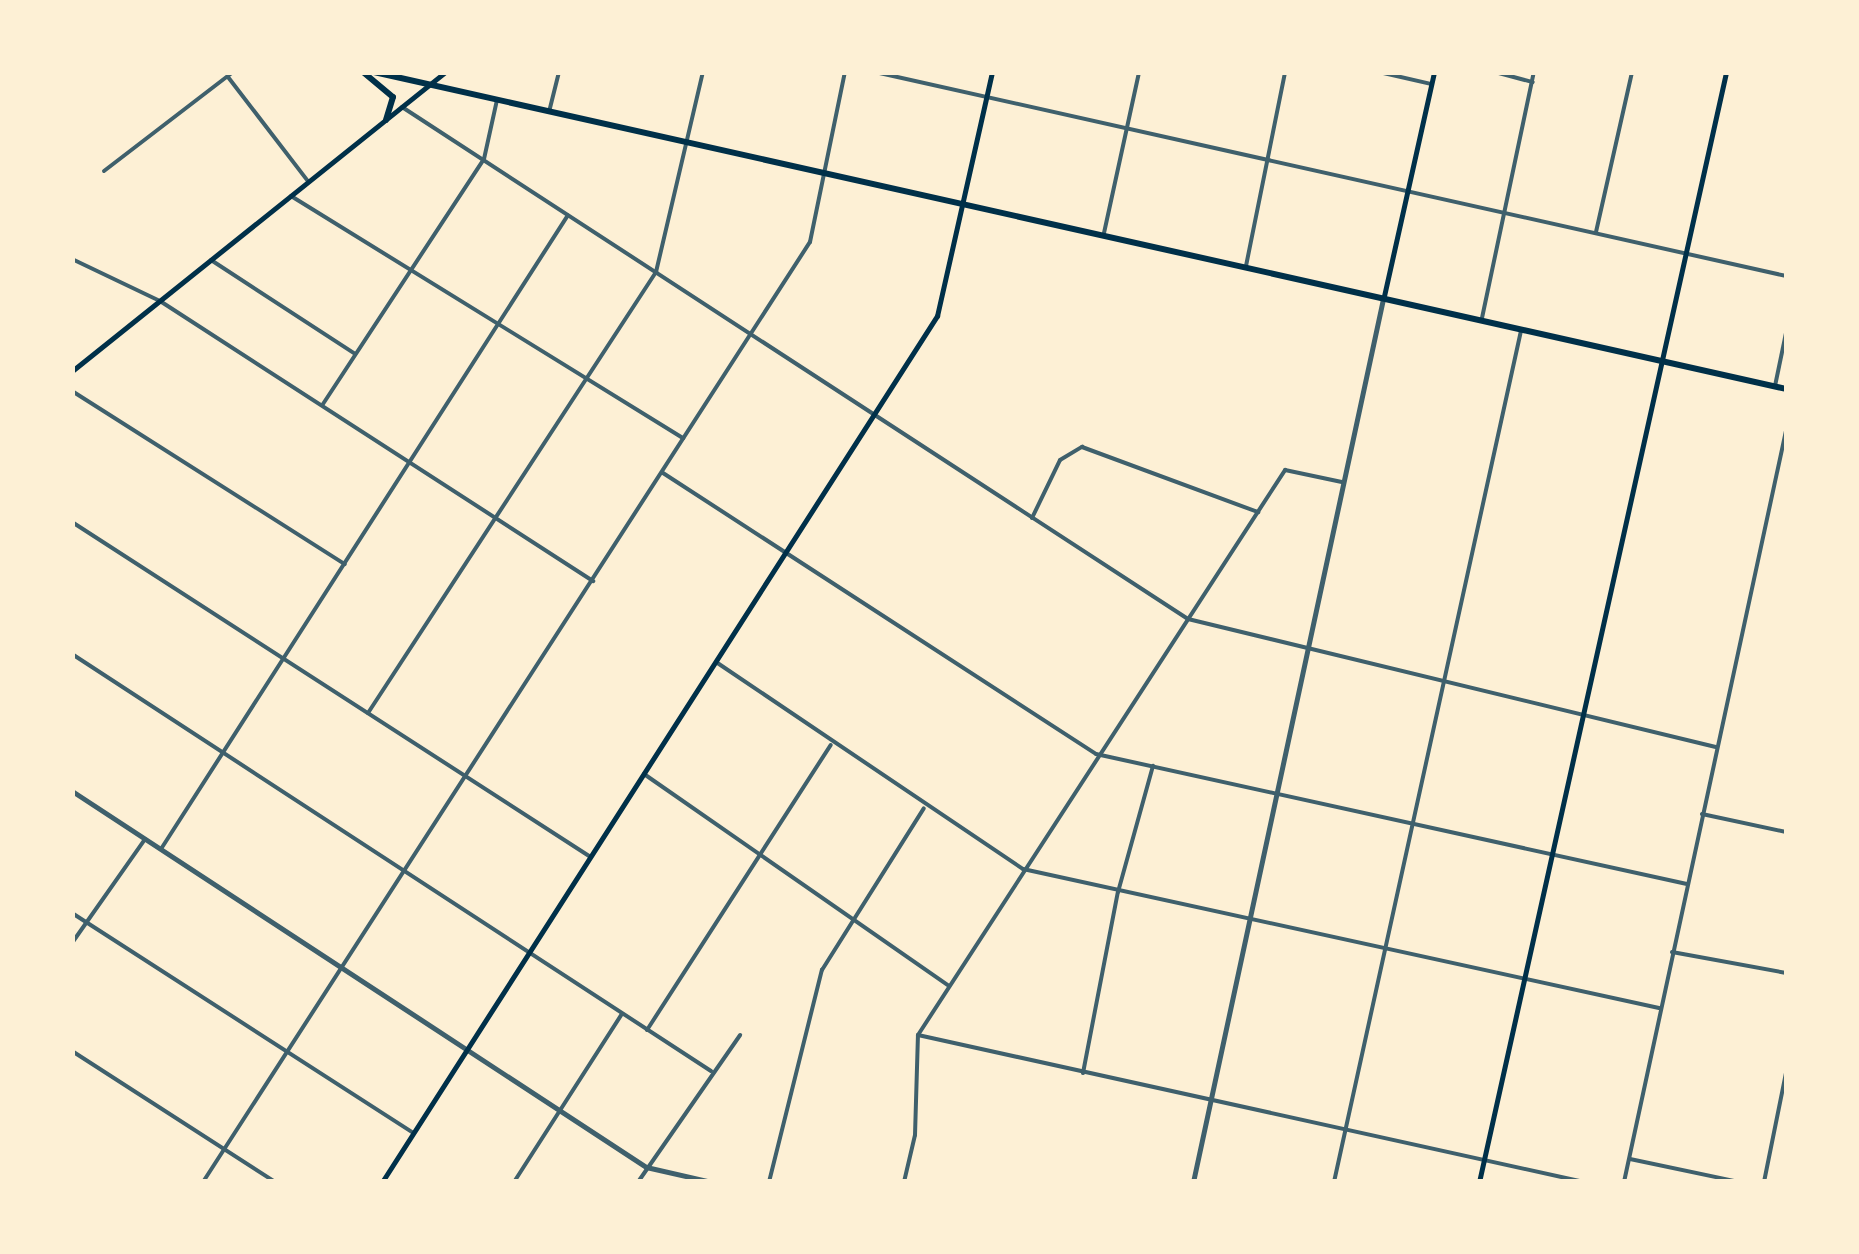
<!DOCTYPE html>
<style>
body{margin:0}
#map{position:relative;width:1859px;height:1254px;overflow:hidden;background:#fdf0d5;font-family:"Space Grotesk",sans-serif}
div>[style]{position:absolute}
[style*='--x']{left:calc(var(--x)*1px);top:calc(var(--y)*1px);width:calc(var(--w)*1px);rotate:calc(var(--a)*1deg)}
.minor>*{height:4px;margin:-2px;padding:0 2px;transform-origin:2px;border-radius:2px;background:#3f606c}
.tertiary>*{height:5px;margin:-2.5px;padding:0 2.5px;transform-origin:2.5px;border-radius:2.5px;background:#3f606c}
.secondary>*{height:5px;margin:-2.5px;padding:0 2.5px;transform-origin:2.5px;border-radius:2.5px;background:#003049}
.primary>*{height:6px;margin:-3px;padding:0 3px;transform-origin:3px;border-radius:3px;background:#003049}
span{translate:-50% -50%;white-space:nowrap;text-align:center;line-height:1.15;-webkit-text-stroke:8px #fdf0d5;paint-order:stroke}
.frame{position:absolute;inset:0;border:75px solid #fdf0d5;pointer-events:none}
</style>
<div id="map">
<div class="minor">
<i style="--x:875;--y:72;--w:934;--a:12.62"></i>
<i style="--x:1379;--y:72;--w:53;--a:13"></i>
<i style="--x:1495;--y:72;--w:39;--a:15"></i>
<i style="--x:228;--y:77;--w:130;--a:52.5"></i>
<i style="--x:402;--y:107;--w:938;--a:33.08"></i>
<i style="--x:1188;--y:619;--w:543;--a:13.63"></i>
<i style="--x:549;--y:112;--w:41;--a:-76"></i>
<i style="--x:104;--y:171;--w:163;--a:-37.5"></i>
<i style="--x:291;--y:196;--w:461;--a:31.7"></i>
<i style="--x:1596;--y:232;--w:164;--a:-77.3"></i>
<i style="--x:1104;--y:233;--w:165;--a:-77.7"></i>
<i style="--x:72;--y:259;--w:98;--a:25.5"></i>
<i style="--x:160;--y:301;--w:516;--a:32.89"></i>
<i style="--x:211;--y:260;--w:172;--a:33.1"></i>
<i style="--x:1246;--y:266;--w:198;--a:-78.6"></i>
<i style="--x:1482;--y:318;--w:251;--a:-78.1"></i>
<i style="--x:1775;--y:386;--w:54;--a:-78.3"></i>
<i style="--x:72;--y:391;--w:323;--a:32.4"></i>
<i style="--x:323;--y:404;--w:293;--a:-56.7"></i>
<i style="--x:484;--y:159;--w:60;--a:-77.6"></i>
<i style="--x:663;--y:473;--w:516;--a:32.98"></i>
<i style="--x:1096;--y:754;--w:605;--a:12.41"></i>
<i style="--x:1032;--y:518;--w:64;--a:-64.2"></i>
<i style="--x:1060;--y:460;--w:26;--a:-31"></i>
<i style="--x:1082;--y:447;--w:188;--a:20.3"></i>
<i style="--x:72;--y:522;--w:616;--a:32.86"></i>
<i style="--x:72;--y:654;--w:763;--a:33.13"></i>
<i style="--x:716;--y:662;--w:370;--a:34"></i>
<i style="--x:1023;--y:869;--w:651;--a:12.33"></i>
<i style="--x:368;--y:713;--w:527;--a:-56.85"></i>
<i style="--x:656;--y:272;--w:205;--a:-76.8"></i>
<i style="--x:644;--y:774;--w:370;--a:34.8"></i>
<i style="--x:1702;--y:814;--w:86;--a:12.1"></i>
<i style="--x:161;--y:849;--w:753;--a:-57.3"></i>
<i style="--x:72;--y:913;--w:406;--a:32.8"></i>
<i style="--x:72;--y:943;--w:127;--a:-54.9"></i>
<i style="--x:1672;--y:952;--w:116;--a:10.4"></i>
<i style="--x:647;--y:1030;--w:339;--a:-57.2"></i>
<i style="--x:918;--y:1035;--w:682;--a:12.45"></i>
<i style="--x:72;--y:1051;--w:242;--a:32.8"></i>
<i style="--x:1083;--y:1073;--w:184;--a:-79.1"></i>
<i style="--x:1118;--y:892;--w:131;--a:-74.5"></i>
<i style="--x:1630;--y:1159;--w:111;--a:11.9"></i>
<i style="--x:203;--y:1182;--w:1119;--a:-57.15"></i>
<i style="--x:810;--y:242;--w:174;--a:-78.4"></i>
<i style="--x:514;--y:1182;--w:200;--a:-57.3"></i>
<i style="--x:638;--y:1182;--w:179;--a:-55.2"></i>
<i style="--x:769;--y:1182;--w:219;--a:-76"></i>
<i style="--x:822;--y:970;--w:191;--a:-57.8"></i>
<i style="--x:904;--y:1182;--w:48;--a:-76.8"></i>
<i style="--x:915;--y:1135;--w:100;--a:-88.3"></i>
<i style="--x:918;--y:1035;--w:674;--a:-56.99"></i>
<i style="--x:1285;--y:470;--w:58;--a:11.9"></i>
<i style="--x:1334;--y:1182;--w:871;--a:-77.61"></i>
<i style="--x:1624;--y:1182;--w:768;--a:-77.83"></i>
<i style="--x:1764;--y:1182;--w:111;--a:-78.6"></i>
</div>
<div class="tertiary">
<i style="--x:72;--y:791;--w:686;--a:33.23"></i>
<i style="--x:646;--y:1167;--w:68;--a:12.8"></i>
<i style="--x:1193;--y:1182;--w:903;--a:-77.86"></i>
</div>
<div class="secondary">
<i style="--x:1384;--y:296;--w:230;--a:-77.4"></i>
<i style="--x:72;--y:371;--w:478;--a:-38.7"></i>
<i style="--x:382;--y:1182;--w:1029;--a:-57.35"></i>
<i style="--x:937;--y:316;--w:250;--a:-77.3"></i>
<i style="--x:1479;--y:1182;--w:1137;--a:-77.45"></i>
</div>
<div class="primary">
<i style="--x:363;--y:72;--w:39;--a:40"></i>
<i style="--x:393;--y:97;--w:24;--a:107"></i>
<i style="--x:374;--y:72;--w:1447;--a:12.65"></i>
</div>
<div class="frame"></div>
</div>
